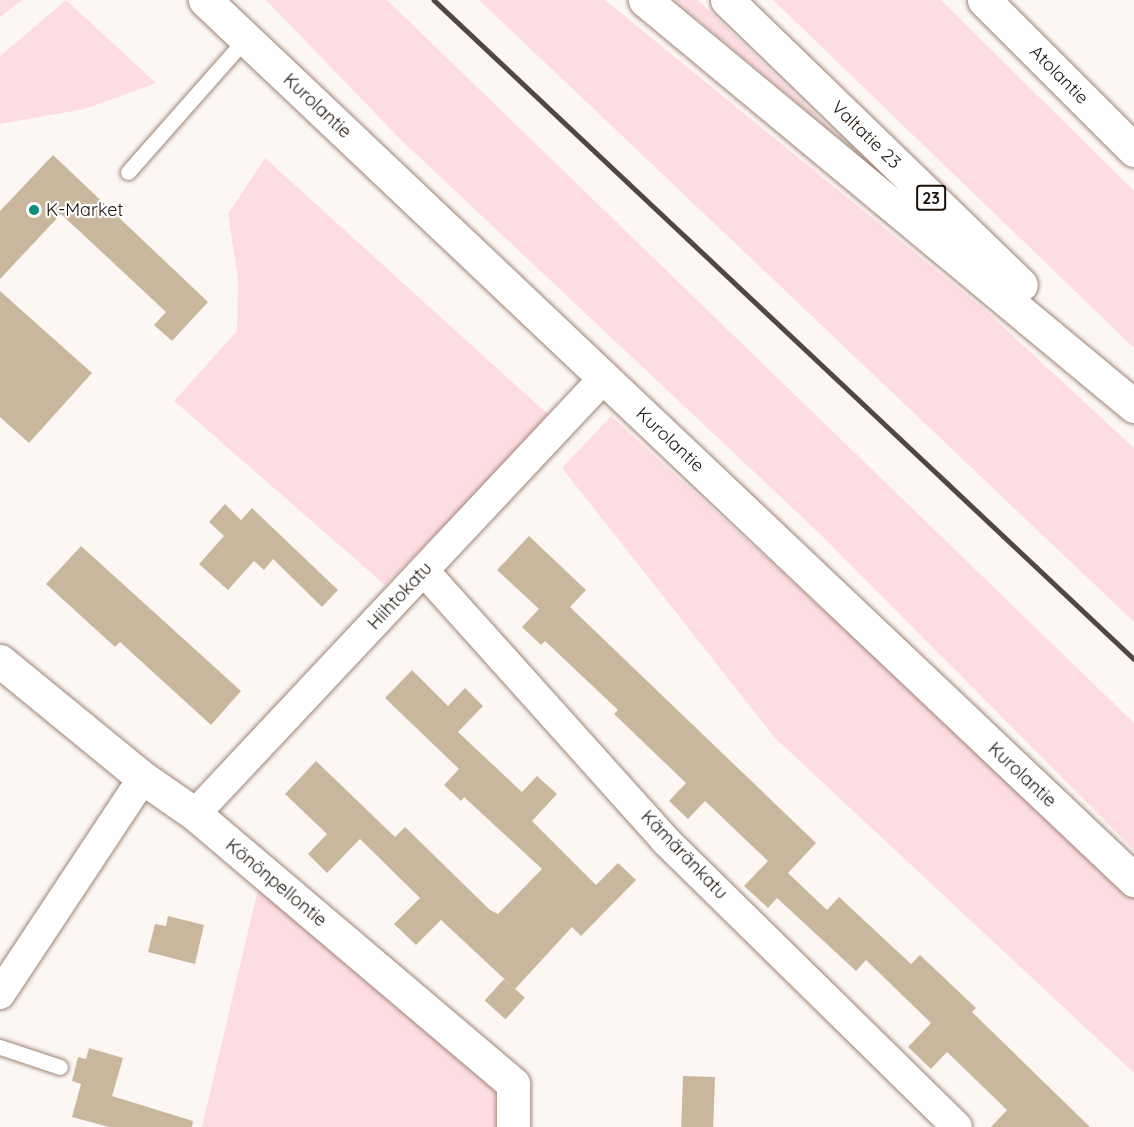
<!DOCTYPE html>
<meta charset="utf-8">
<style>
body{margin:0}
#map{position:relative;width:1134px;height:1127px;overflow:hidden;background:#fdf7f4;font-family:Quicksand,sans-serif}
div>[style]{position:absolute}
[style*='--x']{left:calc(var(--x)*1px);top:calc(var(--y)*1px);width:calc(var(--w)*1px);rotate:calc(var(--a)*1deg)}
.green>*{inset:0;background:#fddde2}
.building>*{inset:0;background:#c8b79d;transform-origin:0 0}
.roads{filter:drop-shadow(0 0 2px #9e8473) drop-shadow(0 0 2px #9e8473)}
.lane>*{height:15px;margin:-7.5px;padding:0 7.5px;transform-origin:7.5px;border-radius:7.5px;background:#fff}
.street>*{height:30px;margin:-15px;padding:0 15px;transform-origin:15px;border-radius:15px;background:#fff}
.secondary>*{height:33px;margin:-16.5px;padding:0 16.5px;transform-origin:16.5px;border-radius:16.5px;background:#fff}
.highway>*{height:33px;margin:-16.5px;padding:0 16.5px;transform-origin:16.5px;border-radius:16.5px;background:#fff}
.rail>*{height:4.5px;margin:-2.25px;padding:0 2.25px;transform-origin:2.25px;border-radius:2.25px;background:#4f4741}
.dots>*{width:16px;height:16px;translate:-50% -50%;box-sizing:border-box;border:3px solid #fff;border-radius:50%}
span{translate:-50% -50%;white-space:nowrap;text-align:center;line-height:1.15;-webkit-text-stroke:4.5px #fff;paint-order:stroke}
.shield-label span{padding:2px 4px;background:#fff;border:2px solid;border-radius:4px;-webkit-text-stroke-width:0}
.shield-label{font-size:16px;color:#191009;font-weight:700}
.street-label{font-size:18px;color:#191009}
.poi-label{font-size:18px;color:#191009}
.left{translate:0 -50%;text-align:left}
</style>
<div id="map">
<div class="green">
<i style="clip-path:polygon(0 0,22px 0,0 17px)"></i>
<i style="clip-path:polygon(66px 0,156px 83px,85px 109px,0 124px,0 56px)"></i>
<i style="clip-path:polygon(266px 0,387px 0,1134px 723px,1134px 850px,820px 534px,400px 139px)"></i>
<i style="clip-path:polygon(479px 0,605px 0,984px 309px,1134px 448px,1134px 622px)"></i>
<i style="clip-path:polygon(675px 0,698px 0,848px 146px)"></i>
<i style="clip-path:polygon(773px 0,941px 0,1134px 191px,1134px 348px)"></i>
<i style="clip-path:polygon(265px 158px,552px 418px,385px 585px,174px 401px,237px 331px,238px 279px,228px 214px)"></i>
<i style="clip-path:polygon(611px 416px,1134px 894px,1134px 1073px,775px 738px,562px 468px)"></i>
<i style="clip-path:polygon(259px 885px,495px 1090px,496px 1127px,202px 1127px)"></i>
</div>
<div class="building">
<i style="clip-path:polygon(53px 155px,208px 302px,172px 341px,154px 325px,166px 312px,61px 214px,0 279px,0 211px)"></i>
<i style="clip-path:polygon(0 291px,92px 373px,29px 443px,0 417px)"></i>
<i style="clip-path:polygon(225px 504px,241px 520px,252px 508px,338px 590px,322px 607px,273px 559px,264px 570px,254px 561px,228px 590px,199px 564px,224px 536px,209px 522px)"></i>
<i style="clip-path:polygon(529px 536px,586px 590px,570px 607px,816px 843px,788px 873px,827px 910px,839px 897px,911px 964px,920px 955px,976px 1008px,972px 1012px,1090px 1127px,991px 1127px,1007px 1110px,947px 1052px,931px 1069px,908px 1047px,931px 1023px,866px 960px,856px 971px,777px 898px,768px 908px,744px 886px,768px 861px,705px 801px,688px 819px,669px 801px,686px 783px,614px 714px,618px 710px,545px 641px,541px 645px,522px 627px,539px 609px,497px 570px)"></i>
<i style="clip-path:polygon(81px 546px,241px 691px,211px 725px,120px 642px,115px 647px,46px 584px)"></i>
<i style="clip-path:polygon(412px 670px,448px 706px,465px 688px,483px 706px,458px 732px,522px 792px,537px 776px,557px 794px,532px 821px,596px 885px,618px 863px,636px 880px,581px 936px,572px 927px,515px 989px,441px 920px,416px 945px,394px 924px,420px 898px,360px 839px,327px 873px,308px 854px,327px 834px,285px 794px,316px 761px,395px 837px,405px 827px,490px 910px,498px 914px,542px 869px,464px 797px,461px 801px,444px 785px,459px 769px,385px 698px)"></i>
<i style="clip-path:polygon(168px 916px,204px 925px,195px 964px,148px 952px,155px 924px,166px 926px)"></i>
<i style="left:504px;top:979px;width:28px;height:29px;rotate:42deg"></i>
<i style="clip-path:polygon(89px 1048px,123px 1058px,112px 1096px,193px 1121px,192px 1127px,109px 1127px,72px 1117px,81px 1084px,72px 1081px,78px 1057px,86px 1059px)"></i>
<i style="left:683px;top:1076px;width:32px;height:51px;rotate:2deg"></i>
</div>
<div class="roads">
<div class="lane">
<i style="--x:128;--y:172;--w:179;--a:-48.6"></i>
<i style="--x:0;--y:1047;--w:63;--a:18.4"></i>
</div>
<div class="street">
<i style="--x:424;--y:571;--w:361;--a:48.1"></i>
<i style="--x:665;--y:840;--w:409;--a:44.5"></i>
<i style="--x:195;--y:814;--w:598;--a:-46.83"></i>
<i style="--x:0;--y:994;--w:259;--a:-56.5"></i>
</div>
<div class="secondary">
<i style="--x:205;--y:0;--w:1280;--a:43.45"></i>
<i style="--x:984;--y:0;--w:212;--a:45"></i>
<i style="--x:0;--y:661;--w:185;--a:39.3"></i>
<i style="--x:143;--y:778;--w:63;--a:34.7"></i>
<i style="--x:195;--y:814;--w:417;--a:40.3"></i>
<i style="--x:513;--y:1084;--w:43;--a:90"></i>
</div>
<div class="highway">
<i style="--x:645;--y:0;--w:636;--a:39.7"></i>
<i style="--x:727;--y:0;--w:409;--a:44.1"></i>
</div>
</div>
<div class="rail">
<i style="--x:434;--y:0;--w:961;--a:43.27"></i>
</div>
<div class="dots">
<i style="left:34px;top:210px;background:#0b917a"></i>
</div>
<div class="shield-label">
<span style="left:931px;top:198px">23</span>
</div>
<div class="street-label">
<span style="left:1059px;top:75px;rotate:45deg">Atolantie</span>
<span style="left:317px;top:106px;rotate:43deg">Kurolantie</span>
<span style="left:866px;top:135px;rotate:44deg">Valtatie 23</span>
<span style="left:670px;top:440px;rotate:43deg">Kurolantie</span>
<span style="left:400px;top:596px;rotate:-47deg">Hiihtokatu</span>
<span style="left:1022px;top:775px;rotate:43deg">Kurolantie</span>
<span style="left:684px;top:855px;rotate:46deg">Kämäränkatu</span>
<span style="left:276px;top:883px;rotate:40deg">Könönpellontie</span>
</div>
<div class="poi-label">
<span class="left" style="left:46px;top:210px">K-Market</span>
</div>
</div>
